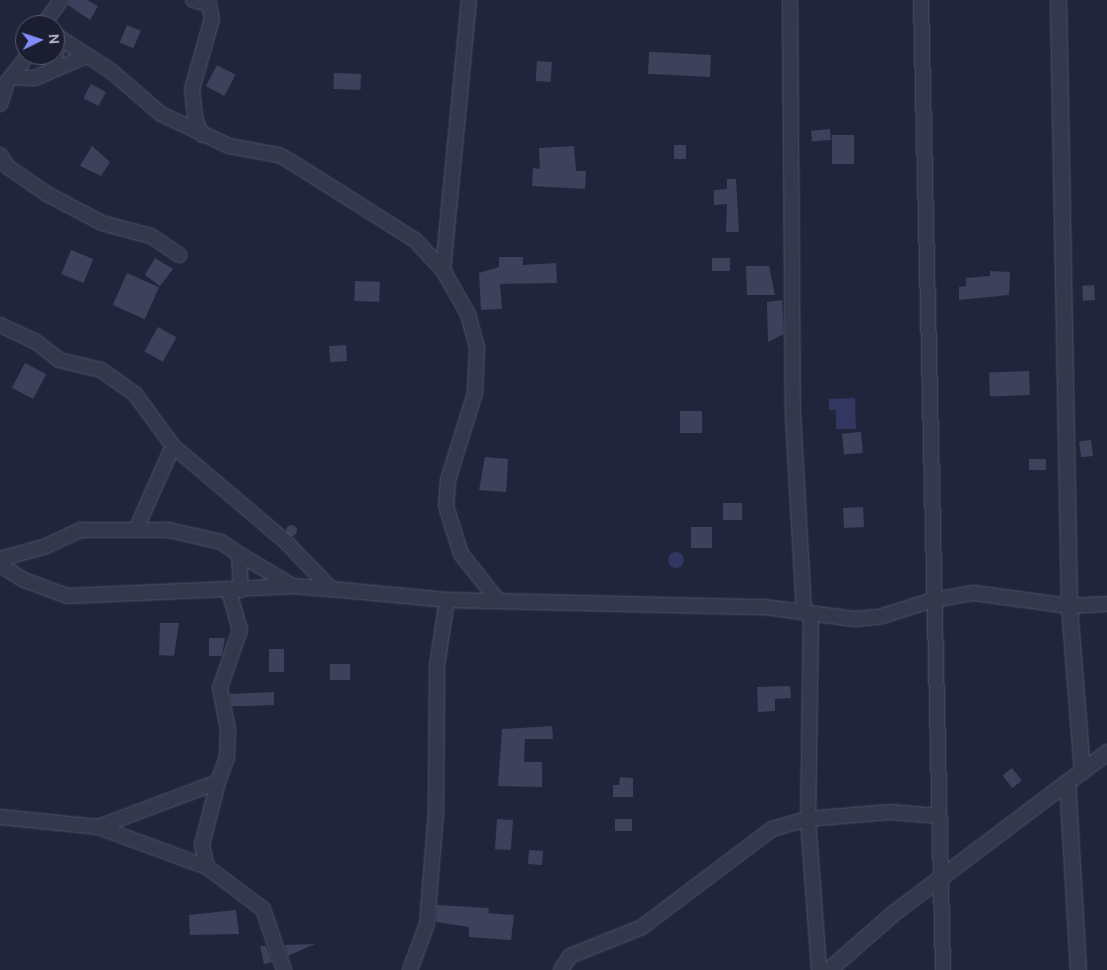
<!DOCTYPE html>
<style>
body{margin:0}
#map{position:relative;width:1107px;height:970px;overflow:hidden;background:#21253c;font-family:Ubuntu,sans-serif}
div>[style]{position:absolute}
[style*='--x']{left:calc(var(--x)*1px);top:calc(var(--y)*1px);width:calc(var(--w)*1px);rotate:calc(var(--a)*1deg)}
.water>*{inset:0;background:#313760}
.round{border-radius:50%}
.building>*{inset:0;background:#3d415c;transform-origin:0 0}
.roads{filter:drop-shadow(0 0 1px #505367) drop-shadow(0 0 1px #505367)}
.minor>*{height:14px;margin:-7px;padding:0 7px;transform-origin:7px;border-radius:7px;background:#35384c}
.tertiary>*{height:15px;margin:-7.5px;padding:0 7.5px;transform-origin:7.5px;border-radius:7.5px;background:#35384c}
span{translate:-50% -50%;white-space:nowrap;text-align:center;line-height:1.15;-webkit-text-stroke:4px #1b1d31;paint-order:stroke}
.north{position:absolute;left:15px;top:15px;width:50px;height:50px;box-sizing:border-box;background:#1b1d31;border:1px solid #57596d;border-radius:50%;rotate:86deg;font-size:14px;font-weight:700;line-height:20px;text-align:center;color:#b0b3c8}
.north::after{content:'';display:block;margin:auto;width:18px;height:22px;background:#818dfc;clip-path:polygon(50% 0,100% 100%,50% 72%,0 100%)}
</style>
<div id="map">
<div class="water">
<i style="clip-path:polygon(855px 398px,856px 429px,836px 429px,836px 410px,829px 410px,829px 399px)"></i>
<i class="round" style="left:668px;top:552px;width:16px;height:16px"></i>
</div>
<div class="building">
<i style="clip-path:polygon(70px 0,87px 0,98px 6px,90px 20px,68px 5px)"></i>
<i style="left:127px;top:25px;width:15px;height:19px;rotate:23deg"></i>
<i style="left:711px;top:55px;width:22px;height:62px;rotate:93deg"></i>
<i style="left:537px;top:61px;width:15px;height:20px;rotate:4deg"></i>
<i style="left:217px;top:65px;width:21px;height:24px;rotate:28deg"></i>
<i style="left:334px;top:73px;width:27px;height:16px;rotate:2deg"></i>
<i style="left:91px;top:84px;width:17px;height:16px;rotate:28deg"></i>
<i style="left:830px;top:129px;width:11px;height:19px;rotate:85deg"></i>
<i style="left:832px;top:135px;width:22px;height:29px"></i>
<i style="left:674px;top:145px;width:12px;height:14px"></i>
<i style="clip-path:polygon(92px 146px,110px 162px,101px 176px,80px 166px)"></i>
<i style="clip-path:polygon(574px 146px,576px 171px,586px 171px,585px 189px,532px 186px,533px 168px,540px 169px,539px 148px)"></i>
<i style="clip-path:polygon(727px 179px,736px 179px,739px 232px,726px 232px,727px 204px,714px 205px,714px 190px,727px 189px)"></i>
<i style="left:71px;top:250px;width:24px;height:26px;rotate:22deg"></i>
<i style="clip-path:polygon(499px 257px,523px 257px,523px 265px,556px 263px,557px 283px,500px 284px,502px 309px,481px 310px,479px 273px,499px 267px)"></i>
<i style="clip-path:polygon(155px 258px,173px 269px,160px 286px,145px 275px)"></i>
<i style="left:712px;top:258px;width:18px;height:13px"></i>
<i style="clip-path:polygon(746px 266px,769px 266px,775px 295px,747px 295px)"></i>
<i style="clip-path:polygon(990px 271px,1010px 272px,1009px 295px,959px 300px,959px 287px,966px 286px,966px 278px,990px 276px)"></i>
<i style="left:127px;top:273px;width:35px;height:35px;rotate:24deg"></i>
<i style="left:355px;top:281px;width:25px;height:20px;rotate:2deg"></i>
<i style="left:1094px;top:285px;width:15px;height:12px;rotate:86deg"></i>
<i style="clip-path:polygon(782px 300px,784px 334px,768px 342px,767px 302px)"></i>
<i style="left:158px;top:327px;width:21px;height:28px;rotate:29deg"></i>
<i style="left:346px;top:345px;width:16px;height:17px;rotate:86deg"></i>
<i style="left:25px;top:363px;width:24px;height:28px;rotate:28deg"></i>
<i style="left:1029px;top:371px;width:24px;height:40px;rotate:88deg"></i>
<i style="left:680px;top:411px;width:22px;height:22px"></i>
<i style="left:861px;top:432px;width:21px;height:19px;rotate:85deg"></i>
<i style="left:1091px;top:440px;width:16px;height:12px;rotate:83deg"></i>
<i style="clip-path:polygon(485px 457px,508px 459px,506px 492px,479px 490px)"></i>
<i style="left:1029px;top:459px;width:17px;height:11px"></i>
<i style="left:723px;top:503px;width:19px;height:17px"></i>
<i style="left:863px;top:507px;width:20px;height:20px;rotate:87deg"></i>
<i class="round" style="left:285.5px;top:524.5px;width:11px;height:11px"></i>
<i style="left:691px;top:527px;width:21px;height:21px"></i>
<i style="clip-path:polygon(160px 623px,179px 623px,174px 656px,159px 655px)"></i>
<i style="clip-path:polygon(209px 638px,225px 638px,222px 656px,209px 656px)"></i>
<i style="left:269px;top:649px;width:15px;height:23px"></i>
<i style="left:350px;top:664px;width:16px;height:20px;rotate:90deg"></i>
<i style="clip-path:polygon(790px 686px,791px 698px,775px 699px,775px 711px,758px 712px,757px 687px)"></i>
<i style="clip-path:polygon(274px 692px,274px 705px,247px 706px,232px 706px,230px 694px)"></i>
<i style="clip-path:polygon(552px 726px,553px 739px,525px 739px,524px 762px,542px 762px,542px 787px,498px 786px,502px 729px)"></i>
<i style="left:1012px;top:768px;width:16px;height:12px;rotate:52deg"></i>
<i style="clip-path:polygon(620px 777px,633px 778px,633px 797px,613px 797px,613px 785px,619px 785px)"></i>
<i style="left:497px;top:819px;width:16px;height:30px;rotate:4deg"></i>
<i style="left:615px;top:819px;width:17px;height:12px"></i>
<i style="left:529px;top:850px;width:14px;height:14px;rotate:4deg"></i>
<i style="clip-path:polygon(437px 905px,489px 908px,488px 913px,514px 915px,511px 940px,469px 937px,469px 927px,436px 922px)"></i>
<i style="clip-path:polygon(236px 910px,239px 934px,190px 935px,189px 915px)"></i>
<i style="clip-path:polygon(315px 944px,288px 956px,285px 945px)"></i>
<i style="clip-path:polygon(260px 946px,266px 946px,272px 962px,264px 964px)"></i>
</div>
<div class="roads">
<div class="minor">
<i style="--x:193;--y:0;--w:16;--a:14"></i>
<i style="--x:209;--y:4;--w:15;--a:79"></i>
<i style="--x:212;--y:19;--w:73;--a:105.9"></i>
<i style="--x:192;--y:89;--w:29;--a:84"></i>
<i style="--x:195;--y:118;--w:18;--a:68"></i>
<i style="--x:790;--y:0;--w:415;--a:89.6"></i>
<i style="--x:793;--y:415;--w:198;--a:86.8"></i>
<i style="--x:921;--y:0;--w:970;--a:88.7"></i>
<i style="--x:43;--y:25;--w:31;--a:-54"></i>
<i style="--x:55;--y:35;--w:67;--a:32.7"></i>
<i style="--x:111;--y:71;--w:66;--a:40.7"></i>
<i style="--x:161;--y:114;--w:75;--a:25.2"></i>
<i style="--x:229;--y:146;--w:51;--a:10.2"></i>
<i style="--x:279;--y:155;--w:16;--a:30"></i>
<i style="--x:293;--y:163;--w:144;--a:32.3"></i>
<i style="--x:415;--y:240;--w:41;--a:47"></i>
<i style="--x:443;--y:270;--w:51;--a:60.4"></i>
<i style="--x:468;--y:314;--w:35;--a:75"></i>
<i style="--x:477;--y:348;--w:45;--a:92.5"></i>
<i style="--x:475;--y:393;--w:91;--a:107.2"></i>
<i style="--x:448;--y:480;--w:26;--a:94"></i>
<i style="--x:446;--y:506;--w:50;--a:72.6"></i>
<i style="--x:461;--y:554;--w:58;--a:51.3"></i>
<i style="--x:52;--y:68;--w:31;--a:-75"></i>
<i style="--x:13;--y:77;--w:22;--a:3"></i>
<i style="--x:35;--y:78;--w:56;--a:-23.3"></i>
<i style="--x:0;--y:104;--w:23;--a:-72"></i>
<i style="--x:7;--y:82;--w:34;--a:-52"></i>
<i style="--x:0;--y:155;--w:14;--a:56"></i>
<i style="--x:8;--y:167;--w:47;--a:34.7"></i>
<i style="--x:47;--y:194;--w:62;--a:27.8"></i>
<i style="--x:102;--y:223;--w:51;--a:14.9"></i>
<i style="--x:151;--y:236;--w:34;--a:34"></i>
<i style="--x:443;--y:270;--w:271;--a:-84.5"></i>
<i style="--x:0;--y:325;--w:38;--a:25"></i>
<i style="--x:35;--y:341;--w:31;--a:38"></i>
<i style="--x:59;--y:360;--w:43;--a:13.4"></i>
<i style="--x:101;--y:370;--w:42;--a:35.2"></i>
<i style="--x:135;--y:394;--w:64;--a:53.8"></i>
<i style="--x:137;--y:527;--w:89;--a:-66"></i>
<i style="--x:173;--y:446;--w:148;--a:40.3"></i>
<i style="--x:286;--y:542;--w:65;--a:46.2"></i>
<i style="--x:331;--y:589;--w:117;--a:5.4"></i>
<i style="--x:447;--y:600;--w:318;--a:1.3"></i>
<i style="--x:765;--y:607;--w:90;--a:7.7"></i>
<i style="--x:854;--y:619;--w:25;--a:-5"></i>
<i style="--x:879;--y:617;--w:57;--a:-17.5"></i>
<i style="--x:933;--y:600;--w:42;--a:-9.7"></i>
<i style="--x:974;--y:593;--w:96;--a:7.8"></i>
<i style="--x:1069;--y:606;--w:38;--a:-3"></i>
<i style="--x:239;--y:554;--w:63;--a:30.7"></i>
<i style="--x:0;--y:559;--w:46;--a:-15.3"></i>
<i style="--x:44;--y:547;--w:40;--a:-25"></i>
<i style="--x:80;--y:530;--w:89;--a:0"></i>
<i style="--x:169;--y:530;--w:53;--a:13"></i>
<i style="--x:221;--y:542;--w:22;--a:34"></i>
<i style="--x:239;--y:554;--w:36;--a:87"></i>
<i style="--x:0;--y:565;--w:28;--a:32"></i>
<i style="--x:24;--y:580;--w:46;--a:20.4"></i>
<i style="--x:67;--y:596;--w:226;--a:-2.5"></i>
<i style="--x:293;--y:586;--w:38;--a:5"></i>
<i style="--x:811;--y:615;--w:204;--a:90.8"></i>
<i style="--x:808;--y:819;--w:151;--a:85.8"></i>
<i style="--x:0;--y:817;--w:99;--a:5.8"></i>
<i style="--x:98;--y:827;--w:116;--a:20.2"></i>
<i style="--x:207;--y:867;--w:23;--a:-103"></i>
<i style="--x:202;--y:845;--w:65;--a:-75.7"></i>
<i style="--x:98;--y:827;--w:128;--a:-20.6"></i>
<i style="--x:218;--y:782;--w:27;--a:-70"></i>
<i style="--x:227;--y:757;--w:27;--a:-88"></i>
<i style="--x:228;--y:730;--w:43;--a:-100.8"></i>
<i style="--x:220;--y:688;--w:61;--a:-71"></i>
<i style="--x:240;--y:630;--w:41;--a:-105.8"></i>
<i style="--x:207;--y:867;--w:70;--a:36.9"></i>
<i style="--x:263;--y:909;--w:65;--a:71"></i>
<i style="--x:410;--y:970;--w:49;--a:-69.7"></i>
<i style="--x:427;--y:924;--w:111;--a:-85.4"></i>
<i style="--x:436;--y:813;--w:147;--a:-89.6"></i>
<i style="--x:437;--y:666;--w:67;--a:-81.4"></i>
<i style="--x:561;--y:970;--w:17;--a:-57"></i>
<i style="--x:570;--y:956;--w:78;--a:-21.9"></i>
<i style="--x:642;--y:927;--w:163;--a:-37"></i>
<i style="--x:772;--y:829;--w:37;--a:-16"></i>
<i style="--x:808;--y:819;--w:82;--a:-4.9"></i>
<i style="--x:890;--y:812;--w:48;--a:4.8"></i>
</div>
<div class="tertiary">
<i style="--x:1058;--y:0;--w:606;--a:88.96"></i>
<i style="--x:1069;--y:606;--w:166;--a:85.5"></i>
<i style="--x:828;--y:970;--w:86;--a:-41.2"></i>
<i style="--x:893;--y:913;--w:218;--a:-37"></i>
<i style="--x:1078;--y:970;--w:188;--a:-93.3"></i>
<i style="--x:1067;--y:782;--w:50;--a:-36.9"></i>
</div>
</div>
<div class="north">N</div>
</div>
